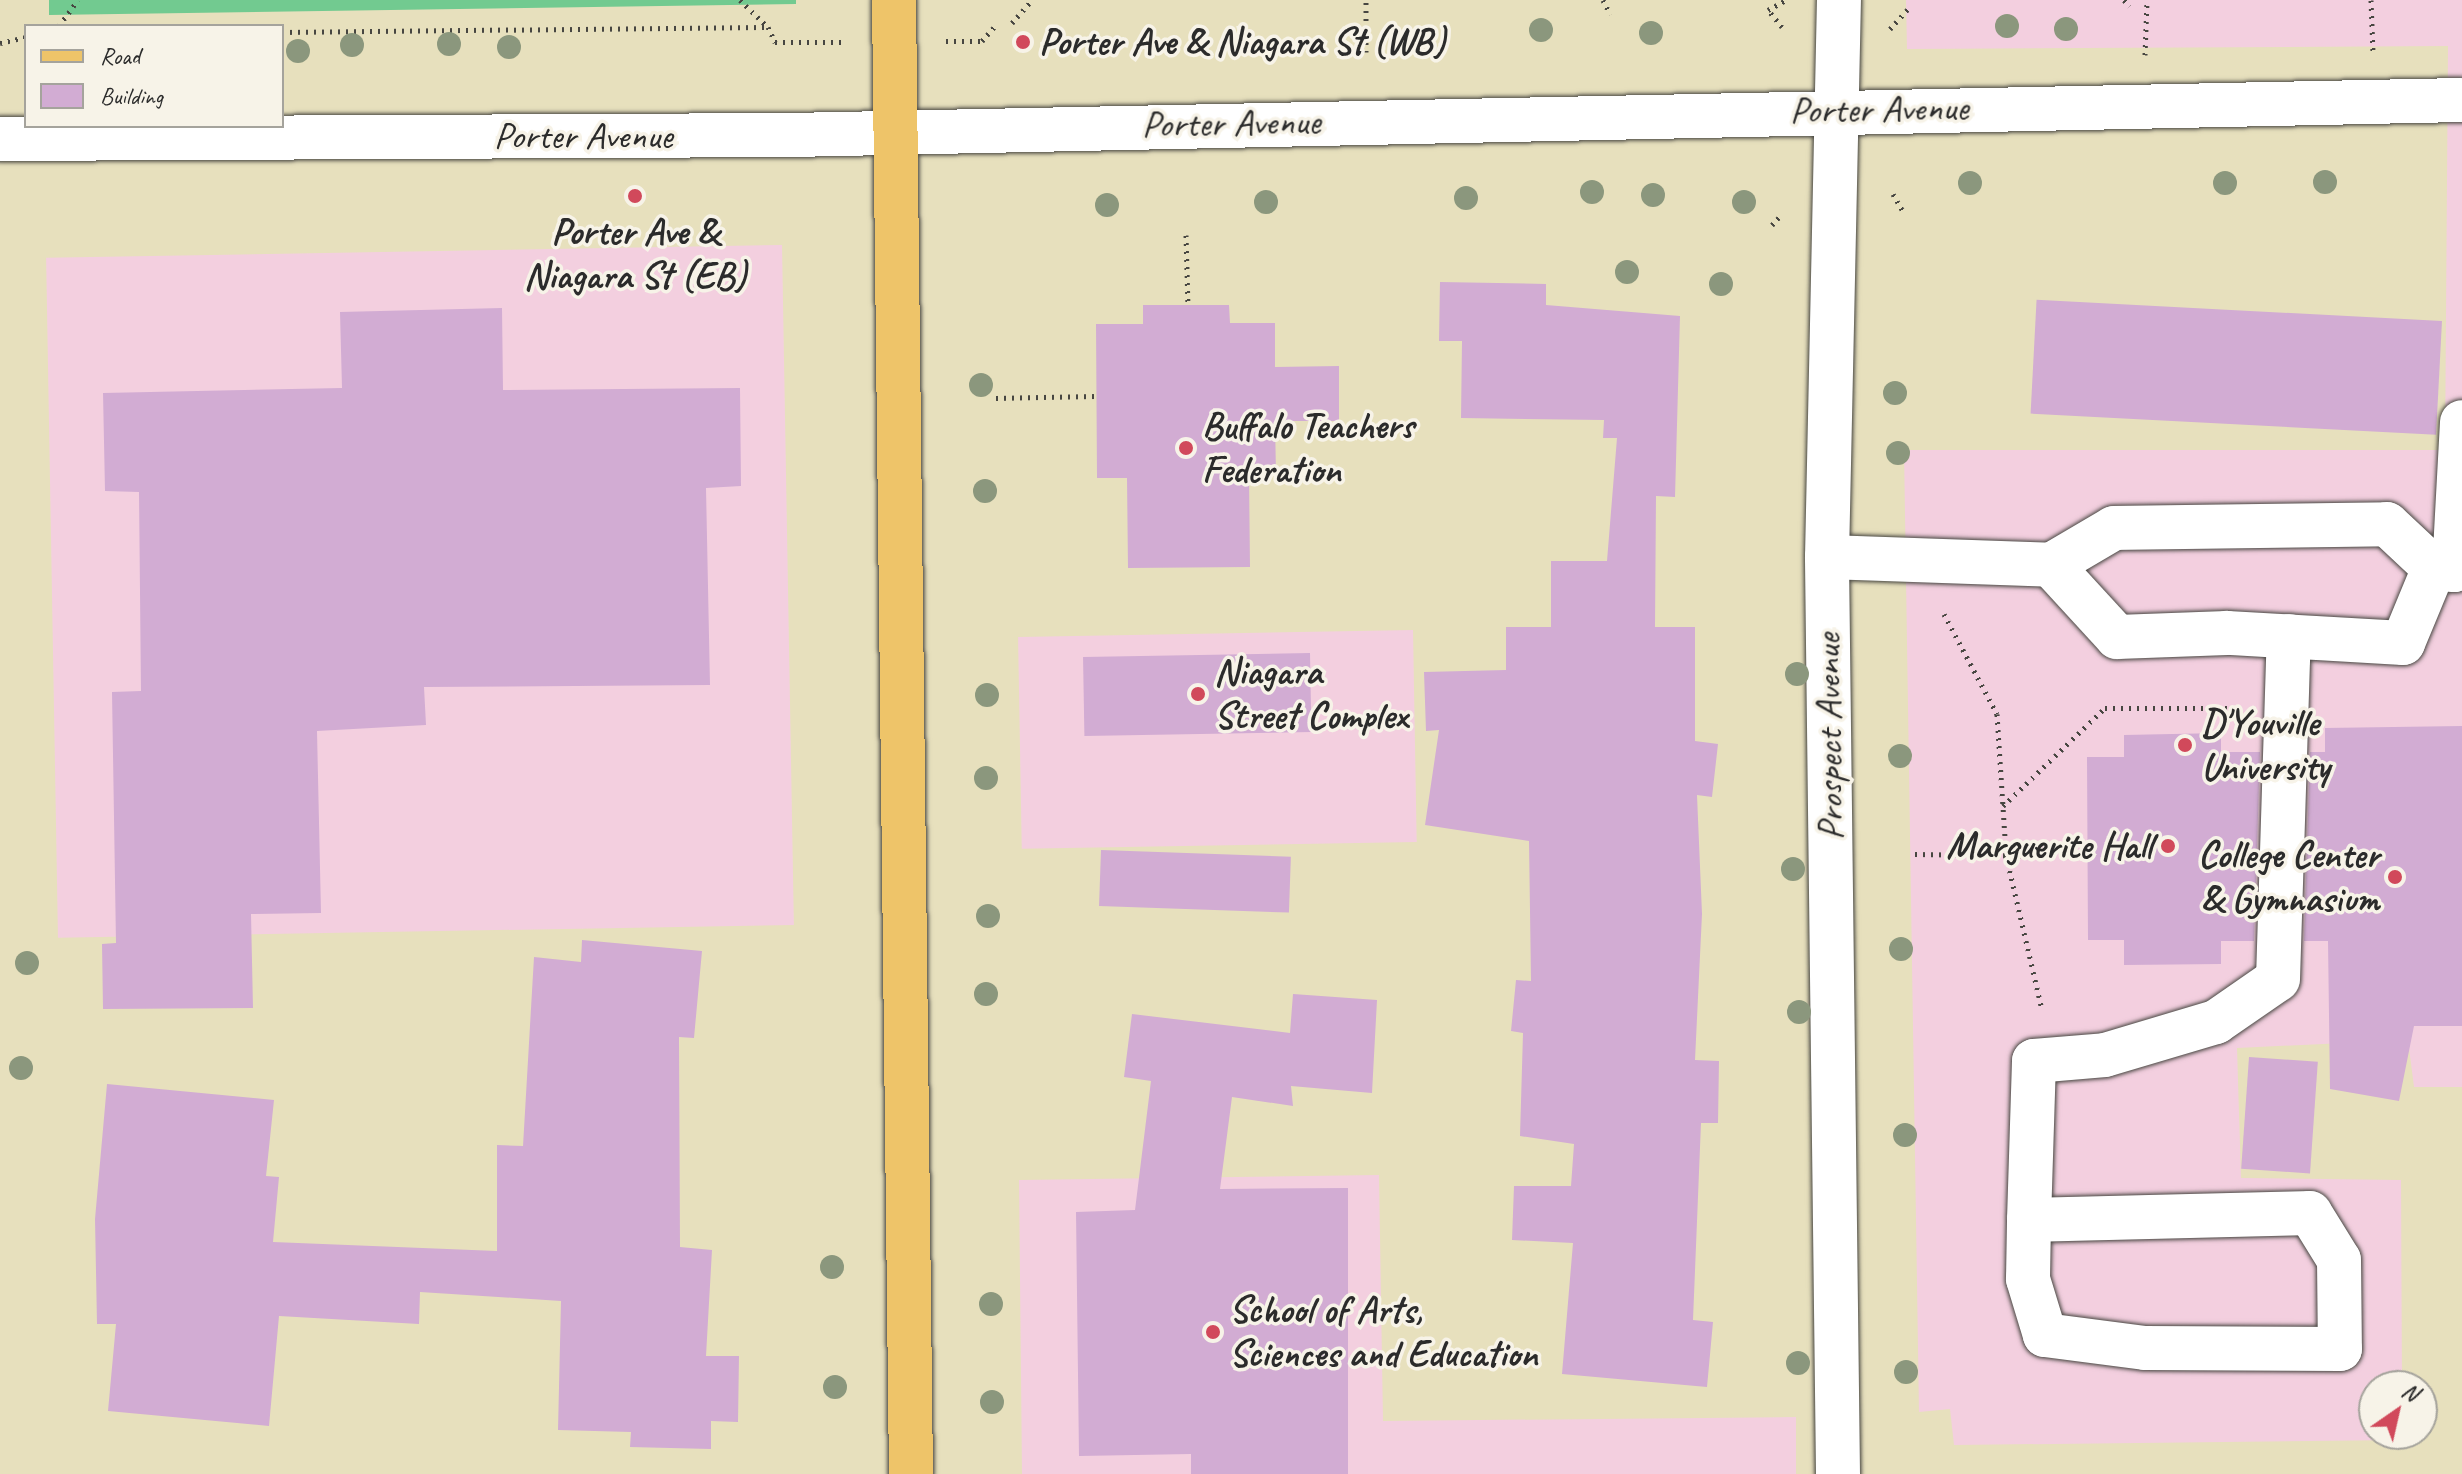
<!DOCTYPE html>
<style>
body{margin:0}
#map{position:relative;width:2462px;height:1474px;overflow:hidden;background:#e7e0bd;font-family:Caveat,sans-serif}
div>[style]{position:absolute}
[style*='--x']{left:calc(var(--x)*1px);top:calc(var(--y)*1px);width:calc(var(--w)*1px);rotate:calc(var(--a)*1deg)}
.built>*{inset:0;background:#f3cfdf;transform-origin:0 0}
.green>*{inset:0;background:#72ca90}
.building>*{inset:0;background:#d2acd3;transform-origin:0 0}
.path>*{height:5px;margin-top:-2.5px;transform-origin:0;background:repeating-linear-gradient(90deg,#474641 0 2px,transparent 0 8px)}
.roads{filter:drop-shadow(0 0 2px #474641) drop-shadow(0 0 2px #474641)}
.minor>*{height:44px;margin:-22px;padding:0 22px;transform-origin:22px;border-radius:22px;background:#fff}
.major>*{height:44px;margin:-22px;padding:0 22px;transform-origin:22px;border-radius:22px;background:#eec469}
.trees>*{width:24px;height:24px;margin:-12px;border-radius:50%;background:#8b977d}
.dots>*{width:22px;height:22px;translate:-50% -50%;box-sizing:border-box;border:4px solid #f7f3e8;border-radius:50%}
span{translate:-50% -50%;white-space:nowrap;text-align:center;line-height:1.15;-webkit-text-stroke:7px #f7f3e8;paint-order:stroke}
.poi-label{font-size:38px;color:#2b2b2b;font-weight:700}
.left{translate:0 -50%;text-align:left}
.right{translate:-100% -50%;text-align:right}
.street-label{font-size:38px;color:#2b2b2b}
.legend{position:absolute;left:24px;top:24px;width:260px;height:104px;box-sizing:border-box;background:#f7f3e8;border:2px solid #a5a39c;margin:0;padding:10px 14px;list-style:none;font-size:24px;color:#2b2b2b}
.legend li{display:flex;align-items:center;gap:16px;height:40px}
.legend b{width:40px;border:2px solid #a5a39c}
.north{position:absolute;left:2358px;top:1370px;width:80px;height:80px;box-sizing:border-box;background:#f7f3e8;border:2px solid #a5a39c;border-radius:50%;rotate:34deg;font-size:22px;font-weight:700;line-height:32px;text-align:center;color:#2b2b2b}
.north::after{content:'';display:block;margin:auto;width:28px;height:36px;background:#d1495b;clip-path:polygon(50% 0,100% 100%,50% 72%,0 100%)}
</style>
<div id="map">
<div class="built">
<i style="clip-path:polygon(1906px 0,2462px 0,2462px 1087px,2414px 1087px,2408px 1040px,2237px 1048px,2241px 1178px,2401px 1180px,2402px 1386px,2374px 1386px,2374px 1434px,2402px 1434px,2403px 1440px,1954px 1445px,1950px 1409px,1919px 1412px,1904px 450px,2445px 450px,2448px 46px,1907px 49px)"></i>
<i style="left:782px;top:245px;width:680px;height:736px;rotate:89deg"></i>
<i style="left:1413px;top:630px;width:212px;height:395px;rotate:89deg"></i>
<i style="clip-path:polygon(1379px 1175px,1383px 1421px,1796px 1417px,1796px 1474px,1022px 1474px,1019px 1180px)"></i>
</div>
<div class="green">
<i style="clip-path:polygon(49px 0,796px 0,796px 4px,49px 15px)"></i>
</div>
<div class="building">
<i style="clip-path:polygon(1440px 282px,1546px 284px,1546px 305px,1680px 316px,1675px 497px,1656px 496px,1655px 627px,1695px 627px,1695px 741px,1718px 744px,1712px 797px,1697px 795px,1702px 914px,1695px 1060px,1719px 1061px,1718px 1123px,1701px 1123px,1693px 1320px,1713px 1322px,1707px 1387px,1562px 1374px,1573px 1243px,1512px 1240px,1514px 1186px,1571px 1186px,1574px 1144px,1520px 1136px,1523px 1033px,1511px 1031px,1516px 980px,1531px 981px,1529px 841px,1425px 825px,1439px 730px,1426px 731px,1424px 672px,1506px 670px,1506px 627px,1551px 627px,1551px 561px,1607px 561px,1617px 438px,1603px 438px,1604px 420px,1461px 418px,1462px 341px,1439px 341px)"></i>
<i style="clip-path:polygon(1143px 305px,1229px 305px,1230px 323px,1275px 323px,1275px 367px,1339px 366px,1339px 421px,1275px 421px,1276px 475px,1249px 475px,1250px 567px,1128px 568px,1127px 478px,1097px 478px,1096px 324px,1143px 324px)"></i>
<i style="clip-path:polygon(502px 308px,503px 390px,740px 388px,741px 486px,706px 488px,710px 685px,424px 687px,426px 725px,317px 731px,321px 913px,251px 914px,253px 1008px,103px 1009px,102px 944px,116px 943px,112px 692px,141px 691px,139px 492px,105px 491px,103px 393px,342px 388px,340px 312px)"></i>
<i style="left:2442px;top:321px;width:114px;height:406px;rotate:93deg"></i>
<i style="left:1310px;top:653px;width:79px;height:227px;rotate:89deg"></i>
<i style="clip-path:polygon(2462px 726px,2462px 1026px,2414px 1026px,2399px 1101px,2330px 1089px,2328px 941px,2304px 941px,2310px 752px,2325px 752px,2325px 728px)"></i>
<i style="clip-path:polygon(2221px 733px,2221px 752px,2260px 752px,2254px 941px,2221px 941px,2221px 964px,2124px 965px,2124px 940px,2088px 940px,2087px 757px,2124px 757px,2124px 735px)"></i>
<i style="left:1101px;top:850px;width:190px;height:56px;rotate:2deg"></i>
<i style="clip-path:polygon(582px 940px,702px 951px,694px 1038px,679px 1037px,680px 1247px,712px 1250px,706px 1356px,739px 1356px,738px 1422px,711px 1421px,711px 1449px,630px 1447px,631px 1432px,558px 1430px,561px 1301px,420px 1292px,419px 1324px,279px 1316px,269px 1426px,108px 1411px,116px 1324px,97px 1324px,95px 1219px,107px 1084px,274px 1100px,266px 1176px,279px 1177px,273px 1242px,497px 1251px,497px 1145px,523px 1146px,534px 957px,581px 962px)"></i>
<i style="clip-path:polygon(1293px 994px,1377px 1000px,1372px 1093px,1291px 1086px,1293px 1106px,1232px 1097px,1220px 1189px,1348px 1188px,1348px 1474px,1191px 1474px,1191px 1454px,1079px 1456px,1076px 1212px,1135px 1210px,1151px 1081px,1124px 1077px,1132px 1014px,1290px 1033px)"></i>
<i style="left:2249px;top:1057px;width:69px;height:112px;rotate:4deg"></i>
</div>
<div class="path">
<i style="--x:740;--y:0;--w:37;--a:44"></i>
<i style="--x:1603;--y:0;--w:16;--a:63"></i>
<i style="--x:2124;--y:0;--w:8;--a:50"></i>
<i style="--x:2371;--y:0;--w:51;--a:87.8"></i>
<i style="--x:1012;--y:23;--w:30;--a:-49"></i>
<i style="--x:59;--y:26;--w:32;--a:-54"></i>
<i style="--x:1782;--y:27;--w:22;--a:-129"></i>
<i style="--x:1768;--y:10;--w:21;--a:-29"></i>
<i style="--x:1890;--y:29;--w:27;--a:-48"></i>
<i style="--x:282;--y:32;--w:486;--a:-0.6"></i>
<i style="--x:768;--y:27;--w:17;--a:65"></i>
<i style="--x:775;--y:42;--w:69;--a:0"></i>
<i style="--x:946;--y:41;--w:36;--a:0"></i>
<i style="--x:982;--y:41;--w:23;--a:-49"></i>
<i style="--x:0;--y:43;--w:27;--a:-13"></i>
<i style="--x:1366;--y:52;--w:52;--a:-90"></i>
<i style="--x:2145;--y:55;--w:55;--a:-87.9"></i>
<i style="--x:1893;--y:194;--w:22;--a:60"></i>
<i style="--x:1772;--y:225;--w:15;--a:-48"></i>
<i style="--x:1186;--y:235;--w:70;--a:88.4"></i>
<i style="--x:996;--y:398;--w:100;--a:-1.1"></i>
<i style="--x:1944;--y:614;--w:113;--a:62.1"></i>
<i style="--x:1997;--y:714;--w:141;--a:86.3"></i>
<i style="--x:2006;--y:855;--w:159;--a:76.9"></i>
<i style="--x:2003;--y:806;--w:141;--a:-43.9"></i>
<i style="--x:2105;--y:708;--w:133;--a:0"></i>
<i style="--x:1915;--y:854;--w:130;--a:0.9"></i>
</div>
<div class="roads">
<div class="minor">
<i style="--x:0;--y:139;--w:791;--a:-0.29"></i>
<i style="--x:791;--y:135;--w:1671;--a:-1.2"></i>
<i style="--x:1827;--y:557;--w:224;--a:2"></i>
<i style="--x:2051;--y:565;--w:73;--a:-30.4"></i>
<i style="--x:2114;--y:528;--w:273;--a:-0.8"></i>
<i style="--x:2387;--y:524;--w:64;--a:43.1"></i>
<i style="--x:2434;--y:568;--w:81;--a:112.5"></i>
<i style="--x:2403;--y:643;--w:176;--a:-176.7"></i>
<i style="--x:2227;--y:633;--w:110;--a:177.9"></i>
<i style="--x:2117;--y:637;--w:98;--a:-132.5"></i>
<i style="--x:2434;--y:568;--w:20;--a:6"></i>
<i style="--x:2454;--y:570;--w:148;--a:-86.9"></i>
<i style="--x:2029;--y:1220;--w:281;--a:-1.4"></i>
<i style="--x:2310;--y:1213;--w:55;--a:58.3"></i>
<i style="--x:2339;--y:1260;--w:89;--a:89.4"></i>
<i style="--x:2340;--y:1349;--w:195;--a:-179.7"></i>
<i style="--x:2145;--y:1348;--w:101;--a:-172.6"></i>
<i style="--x:2045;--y:1335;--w:59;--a:-106.9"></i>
<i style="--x:2028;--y:1279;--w:59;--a:-89"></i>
<i style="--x:2029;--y:1220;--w:159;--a:-88.2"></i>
<i style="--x:2034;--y:1061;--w:71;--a:-4.8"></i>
<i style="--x:2105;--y:1055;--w:116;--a:-16.6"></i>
<i style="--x:2216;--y:1022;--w:75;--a:-34.7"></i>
<i style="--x:2278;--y:979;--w:343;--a:-88.2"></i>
<i style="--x:1838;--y:1474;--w:917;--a:-90.69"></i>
<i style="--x:1827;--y:557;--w:557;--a:-88.77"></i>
</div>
<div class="major">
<i style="--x:894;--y:0;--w:1474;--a:89.34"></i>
</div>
</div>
<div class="trees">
<i style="left:2007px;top:26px"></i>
<i style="left:2066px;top:29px"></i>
<i style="left:1541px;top:30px"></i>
<i style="left:1651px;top:33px"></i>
<i style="left:449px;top:44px"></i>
<i style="left:352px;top:45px"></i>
<i style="left:509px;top:47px"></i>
<i style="left:298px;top:51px"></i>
<i style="left:2325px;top:182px"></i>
<i style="left:1970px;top:183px"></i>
<i style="left:2225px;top:183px"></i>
<i style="left:1592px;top:192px"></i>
<i style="left:1653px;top:195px"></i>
<i style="left:1466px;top:198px"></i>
<i style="left:1266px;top:202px"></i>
<i style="left:1744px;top:202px"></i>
<i style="left:1107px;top:205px"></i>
<i style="left:1627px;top:272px"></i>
<i style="left:1721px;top:284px"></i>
<i style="left:981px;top:385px"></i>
<i style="left:1895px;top:393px"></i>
<i style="left:1898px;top:453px"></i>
<i style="left:985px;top:491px"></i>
<i style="left:1797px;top:674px"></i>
<i style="left:987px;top:695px"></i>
<i style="left:1900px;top:756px"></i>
<i style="left:986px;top:778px"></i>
<i style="left:1793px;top:869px"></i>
<i style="left:988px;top:916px"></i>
<i style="left:1901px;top:949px"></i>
<i style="left:27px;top:963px"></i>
<i style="left:986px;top:994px"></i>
<i style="left:1799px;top:1012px"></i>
<i style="left:21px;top:1068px"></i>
<i style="left:1905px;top:1135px"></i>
<i style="left:832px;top:1267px"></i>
<i style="left:991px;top:1304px"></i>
<i style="left:1798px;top:1363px"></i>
<i style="left:1906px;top:1372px"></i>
<i style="left:835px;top:1387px"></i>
<i style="left:992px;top:1402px"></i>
</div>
<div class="dots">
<i style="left:1023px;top:42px;background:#d1495b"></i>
<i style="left:635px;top:196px;background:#d1495b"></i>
<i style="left:1186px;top:448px;background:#d1495b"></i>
<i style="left:1198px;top:694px;background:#d1495b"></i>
<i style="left:2185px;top:745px;background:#d1495b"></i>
<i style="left:2168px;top:846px;background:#d1495b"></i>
<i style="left:2395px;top:877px;background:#d1495b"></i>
<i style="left:1213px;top:1332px;background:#d1495b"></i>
</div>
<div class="poi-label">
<span class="left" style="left:1039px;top:42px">Porter Ave &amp; Niagara St (WB)</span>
<span style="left:635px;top:254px">Porter Ave &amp;<br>Niagara St (EB)</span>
<span class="left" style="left:1202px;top:448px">Buffalo Teachers<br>Federation</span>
<span class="left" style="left:1214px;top:694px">Niagara<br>Street Complex</span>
<span class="left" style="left:2201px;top:745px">D'Youville<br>University</span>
<span class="right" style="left:2152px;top:846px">Marguerite Hall</span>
<span class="right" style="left:2379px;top:877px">College Center<br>&amp; Gymnasium</span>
<span class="left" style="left:1229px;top:1332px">School of Arts,<br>Sciences and Education</span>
</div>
<div class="street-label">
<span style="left:1879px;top:109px;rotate:-1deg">Porter Avenue</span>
<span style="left:1231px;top:123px;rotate:-1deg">Porter Avenue</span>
<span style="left:583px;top:136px">Porter Avenue</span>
<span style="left:1829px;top:737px;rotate:-91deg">Prospect Avenue</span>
</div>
<ul class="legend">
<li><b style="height:10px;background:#eec469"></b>Road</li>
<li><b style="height:22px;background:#d2acd3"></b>Building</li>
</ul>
<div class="north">N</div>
</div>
